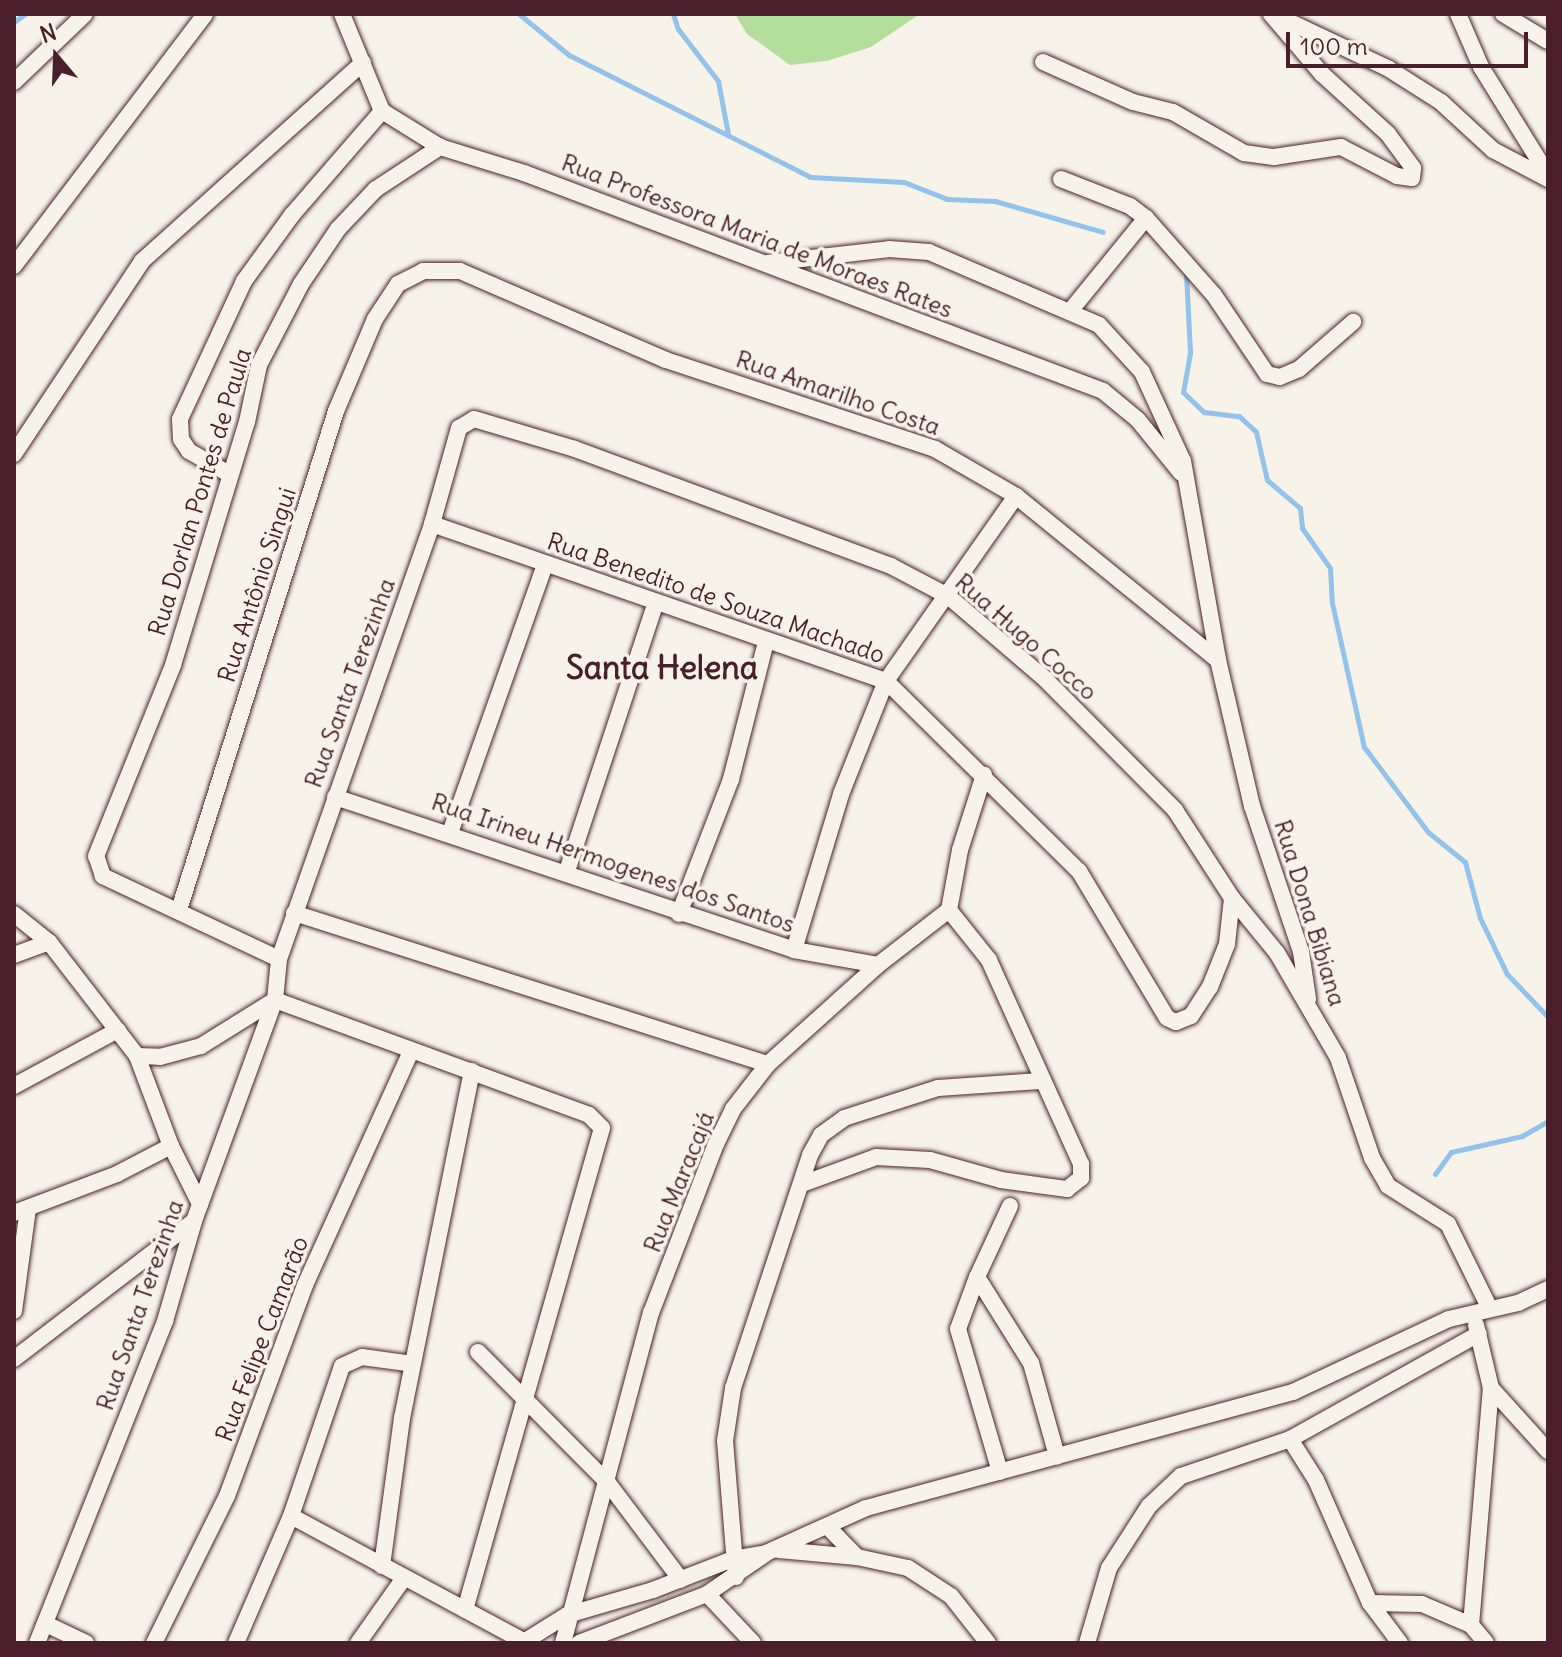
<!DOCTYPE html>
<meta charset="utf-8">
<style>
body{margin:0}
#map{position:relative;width:1562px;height:1657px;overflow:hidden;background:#f7f3e8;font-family:Delius,sans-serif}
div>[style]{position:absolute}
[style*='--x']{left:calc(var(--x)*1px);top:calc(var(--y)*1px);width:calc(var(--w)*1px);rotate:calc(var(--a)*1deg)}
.green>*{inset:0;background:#b4de9b}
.stream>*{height:5px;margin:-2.5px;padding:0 2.5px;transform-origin:2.5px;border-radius:2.5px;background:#91c3ed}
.roads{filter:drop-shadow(0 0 2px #4a1f2b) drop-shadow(0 0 2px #4a1f2b)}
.minor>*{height:16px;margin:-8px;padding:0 8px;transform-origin:8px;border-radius:8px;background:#f7f3e8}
span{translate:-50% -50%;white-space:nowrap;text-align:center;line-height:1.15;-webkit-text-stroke:7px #f7f3e8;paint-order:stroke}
.street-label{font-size:24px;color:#4a1f2b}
.district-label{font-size:32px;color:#4a1f2b;font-weight:700}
.frame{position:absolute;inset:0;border:16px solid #4a1f2b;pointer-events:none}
.north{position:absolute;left:16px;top:16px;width:80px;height:80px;-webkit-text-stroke:6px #f7f3e8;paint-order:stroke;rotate:341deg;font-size:22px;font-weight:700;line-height:32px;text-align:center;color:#4a1f2b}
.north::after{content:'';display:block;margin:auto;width:28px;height:36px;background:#4a1f2b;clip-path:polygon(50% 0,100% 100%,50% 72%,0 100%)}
.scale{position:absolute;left:1286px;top:32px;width:242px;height:36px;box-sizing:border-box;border:4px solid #4a1f2b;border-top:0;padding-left:10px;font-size:24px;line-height:28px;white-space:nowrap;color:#4a1f2b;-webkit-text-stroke:6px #f7f3e8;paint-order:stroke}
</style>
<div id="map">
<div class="green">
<i style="clip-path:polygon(735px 14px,920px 14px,871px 47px,827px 61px,790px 65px,747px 34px)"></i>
</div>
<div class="stream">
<i style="--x:519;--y:14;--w:65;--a:39.4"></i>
<i style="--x:569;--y:55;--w:270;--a:26.8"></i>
<i style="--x:810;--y:177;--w:94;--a:3"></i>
<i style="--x:904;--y:182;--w:46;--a:21.6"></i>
<i style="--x:947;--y:199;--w:48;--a:2.4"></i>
<i style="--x:995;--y:201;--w:112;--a:16"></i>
<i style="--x:673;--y:14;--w:16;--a:72"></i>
<i style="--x:678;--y:29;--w:66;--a:52.4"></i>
<i style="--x:718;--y:81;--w:54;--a:79.3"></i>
<i style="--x:14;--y:22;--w:14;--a:-36"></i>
<i style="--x:1186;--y:273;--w:80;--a:87.1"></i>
<i style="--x:1190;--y:353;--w:40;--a:100"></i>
<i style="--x:1183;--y:392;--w:29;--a:44"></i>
<i style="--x:1204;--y:412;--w:35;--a:7"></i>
<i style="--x:1239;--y:416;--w:23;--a:43"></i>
<i style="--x:1256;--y:432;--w:49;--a:77.1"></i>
<i style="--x:1267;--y:480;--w:43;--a:40.3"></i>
<i style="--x:1300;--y:508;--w:20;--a:84"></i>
<i style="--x:1302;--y:528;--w:49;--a:55"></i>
<i style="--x:1330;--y:568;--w:35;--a:87"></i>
<i style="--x:1332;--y:603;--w:148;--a:77.5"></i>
<i style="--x:1364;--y:747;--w:106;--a:53"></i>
<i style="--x:1428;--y:832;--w:48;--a:39"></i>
<i style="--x:1465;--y:862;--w:58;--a:75"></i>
<i style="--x:1480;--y:918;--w:62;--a:64.3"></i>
<i style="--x:1507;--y:974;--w:59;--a:46.4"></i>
<i style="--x:1435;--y:1174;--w:27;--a:-54"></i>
<i style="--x:1451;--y:1152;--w:73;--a:-12.7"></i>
<i style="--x:1522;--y:1136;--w:30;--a:-30"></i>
</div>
<div class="roads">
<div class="minor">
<i style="--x:342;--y:14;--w:105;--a:67.6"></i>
<i style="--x:382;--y:111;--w:68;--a:31.8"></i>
<i style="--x:440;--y:147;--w:88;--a:17.2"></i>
<i style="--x:524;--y:173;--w:619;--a:20.63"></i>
<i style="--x:1103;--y:391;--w:45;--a:39.6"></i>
<i style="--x:1138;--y:420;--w:68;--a:50.9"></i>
<i style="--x:1458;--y:14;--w:58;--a:66.5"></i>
<i style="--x:1481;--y:67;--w:127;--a:58.2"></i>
<i style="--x:1503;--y:14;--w:52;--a:31"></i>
<i style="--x:1275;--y:15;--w:126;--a:25.3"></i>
<i style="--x:1389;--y:69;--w:62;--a:32.4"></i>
<i style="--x:1441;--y:102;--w:71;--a:42.7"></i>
<i style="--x:1493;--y:150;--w:62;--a:27.8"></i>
<i style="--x:1043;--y:62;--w:98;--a:24"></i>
<i style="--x:1133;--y:102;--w:41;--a:14"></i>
<i style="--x:1173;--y:112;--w:82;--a:30"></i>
<i style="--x:1244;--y:153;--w:30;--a:8"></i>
<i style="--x:1274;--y:157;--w:68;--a:-8.5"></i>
<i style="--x:1341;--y:147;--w:63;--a:27.4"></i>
<i style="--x:1397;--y:176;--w:15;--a:8"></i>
<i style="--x:1412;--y:178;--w:10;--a:-84"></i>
<i style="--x:1413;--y:168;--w:42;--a:-126.3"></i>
<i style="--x:1388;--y:134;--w:89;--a:-137.7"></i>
<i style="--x:1322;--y:74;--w:79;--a:-130.4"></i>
<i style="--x:14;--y:82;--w:98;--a:-43.8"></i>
<i style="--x:1061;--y:179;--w:74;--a:21.4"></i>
<i style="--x:1130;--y:206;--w:20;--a:37"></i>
<i style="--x:1146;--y:218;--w:119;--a:129.2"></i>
<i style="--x:1146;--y:218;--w:103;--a:48.6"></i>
<i style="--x:1214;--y:295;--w:95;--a:56.1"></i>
<i style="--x:1267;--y:374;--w:13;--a:13"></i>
<i style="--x:1280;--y:377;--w:21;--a:-23"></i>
<i style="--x:1299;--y:369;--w:72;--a:-41"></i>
<i style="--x:767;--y:263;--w:123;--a:-6.5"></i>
<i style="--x:889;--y:249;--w:40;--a:4.3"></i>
<i style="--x:929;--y:252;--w:185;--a:23.2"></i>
<i style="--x:1099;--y:325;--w:64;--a:47.5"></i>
<i style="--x:1142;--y:372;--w:98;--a:65.3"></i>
<i style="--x:1183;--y:461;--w:202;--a:80"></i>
<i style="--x:1218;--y:660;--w:150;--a:76.9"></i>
<i style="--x:1252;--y:806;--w:154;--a:71.4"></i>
<i style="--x:1301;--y:952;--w:48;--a:81.5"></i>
<i style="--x:14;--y:266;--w:316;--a:-52.8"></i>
<i style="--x:14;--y:454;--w:232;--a:-56.4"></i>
<i style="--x:142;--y:261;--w:297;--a:-41.9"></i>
<i style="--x:229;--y:474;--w:46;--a:-150.1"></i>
<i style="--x:189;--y:451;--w:14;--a:-124"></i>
<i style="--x:181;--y:439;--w:20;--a:-93"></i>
<i style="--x:180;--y:419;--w:152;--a:-65.1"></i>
<i style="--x:244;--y:281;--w:82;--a:-54"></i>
<i style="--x:292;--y:215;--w:138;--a:-49.1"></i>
<i style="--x:432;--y:524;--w:480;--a:19.1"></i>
<i style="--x:886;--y:681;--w:271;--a:44.6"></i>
<i style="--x:1079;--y:871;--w:171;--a:59.1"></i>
<i style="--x:1167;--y:1018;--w:10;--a:24"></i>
<i style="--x:1176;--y:1022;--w:16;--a:-22"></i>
<i style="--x:1191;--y:1016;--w:35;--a:-57"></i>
<i style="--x:1210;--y:987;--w:46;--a:-68.4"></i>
<i style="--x:1227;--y:944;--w:46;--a:-83.8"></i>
<i style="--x:335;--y:797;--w:484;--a:18.4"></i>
<i style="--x:794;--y:950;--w:85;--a:10.1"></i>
<i style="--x:450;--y:833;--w:284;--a:-70.5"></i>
<i style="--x:567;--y:871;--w:283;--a:-71.7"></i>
<i style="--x:179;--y:910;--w:523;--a:-72.53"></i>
<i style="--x:336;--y:411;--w:100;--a:-67"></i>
<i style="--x:375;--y:319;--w:42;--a:-56.7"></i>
<i style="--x:398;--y:284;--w:28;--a:-27"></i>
<i style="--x:423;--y:271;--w:37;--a:0"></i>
<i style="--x:460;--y:271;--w:224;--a:23.4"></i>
<i style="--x:666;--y:360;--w:283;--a:18.3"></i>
<i style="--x:935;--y:449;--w:94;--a:30.1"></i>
<i style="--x:1016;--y:496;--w:260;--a:39.1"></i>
<i style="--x:294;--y:913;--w:497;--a:17.7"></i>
<i style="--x:14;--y:914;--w:45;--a:38.7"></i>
<i style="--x:49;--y:942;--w:144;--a:52.3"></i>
<i style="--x:137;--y:1056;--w:96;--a:69.3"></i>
<i style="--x:171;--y:1146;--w:65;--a:63.4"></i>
<i style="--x:679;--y:914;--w:145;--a:-68.9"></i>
<i style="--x:731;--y:779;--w:141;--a:-75.7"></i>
<i style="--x:794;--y:950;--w:163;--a:-73.2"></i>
<i style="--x:841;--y:794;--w:122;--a:-68.3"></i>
<i style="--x:886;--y:681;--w:226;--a:-54.9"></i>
<i style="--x:14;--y:955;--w:37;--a:-20"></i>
<i style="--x:279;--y:959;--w:195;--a:-154.8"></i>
<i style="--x:103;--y:876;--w:21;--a:-109"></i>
<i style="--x:96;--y:856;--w:206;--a:-68"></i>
<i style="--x:173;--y:665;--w:254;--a:-73.1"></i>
<i style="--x:247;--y:422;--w:58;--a:-78.1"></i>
<i style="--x:259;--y:365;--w:91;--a:-62.6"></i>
<i style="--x:301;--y:284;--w:66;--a:-56.1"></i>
<i style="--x:338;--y:229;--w:55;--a:-46.5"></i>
<i style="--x:376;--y:189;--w:77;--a:-33.3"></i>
<i style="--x:275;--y:1000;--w:334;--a:20.1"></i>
<i style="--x:589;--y:1115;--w:18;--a:45"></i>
<i style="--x:602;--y:1128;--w:501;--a:105.87"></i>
<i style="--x:137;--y:1056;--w:23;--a:2"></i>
<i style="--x:160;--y:1057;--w:42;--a:-15"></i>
<i style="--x:201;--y:1046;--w:87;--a:-31.9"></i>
<i style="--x:14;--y:1086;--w:118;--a:-28.3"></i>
<i style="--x:802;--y:1184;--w:79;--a:-20"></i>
<i style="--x:876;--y:1157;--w:54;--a:3.2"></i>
<i style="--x:930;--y:1160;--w:74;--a:15.7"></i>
<i style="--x:1001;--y:1180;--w:67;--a:7.8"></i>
<i style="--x:1067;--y:1189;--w:18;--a:-38"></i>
<i style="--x:1081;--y:1178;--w:14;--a:-90"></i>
<i style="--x:1081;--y:1164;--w:224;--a:-114.3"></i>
<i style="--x:989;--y:960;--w:64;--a:-128.7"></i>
<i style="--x:1010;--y:1206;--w:78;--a:114.9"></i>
<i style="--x:977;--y:1277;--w:102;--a:57.9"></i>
<i style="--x:1031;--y:1363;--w:97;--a:74.4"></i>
<i style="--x:14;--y:1213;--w:110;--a:-20.7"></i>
<i style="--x:117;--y:1174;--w:61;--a:-27.4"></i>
<i style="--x:977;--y:1277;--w:55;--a:110.1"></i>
<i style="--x:958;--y:1329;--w:149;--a:73.6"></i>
<i style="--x:14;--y:1311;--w:103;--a:-82.2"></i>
<i style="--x:478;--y:1352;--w:185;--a:45.2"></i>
<i style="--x:608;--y:1483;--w:121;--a:53"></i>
<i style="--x:14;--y:1359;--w:227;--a:-37.5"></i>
<i style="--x:1491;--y:1388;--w:85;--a:47.9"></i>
<i style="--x:1290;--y:1439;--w:49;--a:57.6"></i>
<i style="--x:1316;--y:1480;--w:134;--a:66.3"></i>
<i style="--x:1370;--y:1603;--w:50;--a:53.1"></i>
<i style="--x:291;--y:1516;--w:264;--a:28.3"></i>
<i style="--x:828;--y:1527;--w:42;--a:46"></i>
<i style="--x:779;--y:1550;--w:78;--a:5.1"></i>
<i style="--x:857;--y:1557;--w:52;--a:12.2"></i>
<i style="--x:908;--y:1568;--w:51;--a:33.1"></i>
<i style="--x:951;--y:1596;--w:60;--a:51.8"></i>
<i style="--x:382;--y:1566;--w:149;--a:-82.3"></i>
<i style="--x:402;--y:1418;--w:354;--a:-78.6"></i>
<i style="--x:736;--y:1577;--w:136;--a:-94.6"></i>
<i style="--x:725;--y:1441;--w:54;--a:-81.4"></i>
<i style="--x:733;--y:1388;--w:245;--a:-71.7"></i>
<i style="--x:810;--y:1155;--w:23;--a:-61"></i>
<i style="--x:821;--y:1135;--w:29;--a:-36"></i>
<i style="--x:844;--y:1118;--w:99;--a:-17.7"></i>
<i style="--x:938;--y:1088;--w:102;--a:-3.9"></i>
<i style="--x:707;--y:1594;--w:67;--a:46.8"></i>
<i style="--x:1370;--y:1603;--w:52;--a:1.1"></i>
<i style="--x:1422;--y:1604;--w:53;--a:23.2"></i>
<i style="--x:1471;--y:1625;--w:23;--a:50"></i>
<i style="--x:48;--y:1625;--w:42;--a:25.3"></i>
<i style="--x:1471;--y:1625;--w:238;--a:-85.2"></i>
<i style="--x:1491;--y:1388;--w:65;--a:-103.4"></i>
<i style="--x:37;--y:1643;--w:347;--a:-68.3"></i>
<i style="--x:165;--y:1321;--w:104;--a:-73.8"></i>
<i style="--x:194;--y:1221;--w:235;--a:-69.9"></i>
<i style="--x:275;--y:1000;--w:41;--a:-84.4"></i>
<i style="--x:279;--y:959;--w:461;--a:-70.6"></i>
<i style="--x:432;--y:524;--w:100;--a:-74.3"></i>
<i style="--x:459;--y:428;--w:17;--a:-31"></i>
<i style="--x:474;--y:419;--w:105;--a:16.5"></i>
<i style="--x:575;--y:449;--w:337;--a:20.3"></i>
<i style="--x:891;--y:566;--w:64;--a:27.8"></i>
<i style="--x:948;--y:596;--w:126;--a:40.5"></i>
<i style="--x:1044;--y:678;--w:186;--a:45.2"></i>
<i style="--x:1175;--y:810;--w:105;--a:57.1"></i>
<i style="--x:1232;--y:898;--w:71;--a:50.7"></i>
<i style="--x:1277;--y:953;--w:121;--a:59.8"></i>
<i style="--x:1338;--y:1058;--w:106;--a:71.2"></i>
<i style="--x:1372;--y:1158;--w:32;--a:60"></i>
<i style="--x:1388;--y:1186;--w:71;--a:32.3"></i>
<i style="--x:1448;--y:1224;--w:93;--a:63.7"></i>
<i style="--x:154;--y:1643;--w:164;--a:-63.6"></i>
<i style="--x:227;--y:1496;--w:225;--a:-69.7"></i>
<i style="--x:305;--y:1285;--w:257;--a:-65.6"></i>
<i style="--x:236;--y:1643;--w:138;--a:-66.6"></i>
<i style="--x:291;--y:1516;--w:158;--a:-71.2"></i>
<i style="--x:342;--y:1366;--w:22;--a:-24"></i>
<i style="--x:362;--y:1357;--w:51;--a:7.8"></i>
<i style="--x:358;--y:1643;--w:80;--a:-54.7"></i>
<i style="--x:522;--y:1643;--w:53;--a:-31.9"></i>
<i style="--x:567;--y:1615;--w:90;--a:-16.2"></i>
<i style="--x:653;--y:1590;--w:86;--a:-21.2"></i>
<i style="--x:733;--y:1559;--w:34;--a:-10"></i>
<i style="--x:766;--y:1553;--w:110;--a:-24.2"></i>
<i style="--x:866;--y:1508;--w:442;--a:-15.2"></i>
<i style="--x:1293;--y:1392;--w:172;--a:-25.1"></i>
<i style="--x:1449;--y:1319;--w:71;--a:-13.1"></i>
<i style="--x:1518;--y:1303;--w:33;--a:-25"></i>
<i style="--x:563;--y:1643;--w:342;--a:-75.1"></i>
<i style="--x:651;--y:1313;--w:181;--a:-69"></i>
<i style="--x:716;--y:1144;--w:39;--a:-64"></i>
<i style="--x:733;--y:1109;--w:57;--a:-52.1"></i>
<i style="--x:768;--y:1064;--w:148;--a:-42"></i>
<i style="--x:878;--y:965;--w:90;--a:-37.8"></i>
<i style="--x:949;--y:910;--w:61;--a:-79.6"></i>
<i style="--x:960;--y:850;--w:79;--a:-72.3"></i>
<i style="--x:579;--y:1643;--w:137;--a:-20.9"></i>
<i style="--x:707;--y:1594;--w:69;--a:-34.4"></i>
<i style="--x:1087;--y:1643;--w:78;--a:-73.7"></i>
<i style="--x:1109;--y:1568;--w:74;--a:-57.2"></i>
<i style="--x:1149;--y:1506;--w:44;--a:-43.2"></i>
<i style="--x:1181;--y:1476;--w:115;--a:-18.7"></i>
<i style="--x:1290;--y:1439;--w:216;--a:-29.1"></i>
</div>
</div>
<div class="street-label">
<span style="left:757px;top:236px;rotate:21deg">Rua Professora Maria de Moraes Rates</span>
<span style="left:838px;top:393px;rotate:19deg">Rua Amarilho Costa</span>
<span style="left:200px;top:492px;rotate:-73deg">Rua Dorlan Pontes de Paula</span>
<span style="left:257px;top:585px;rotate:-72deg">Rua Antônio Singui</span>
<span style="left:716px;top:598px;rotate:19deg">Rua Benedito de Souza Machado</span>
<span style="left:1026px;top:637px;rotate:41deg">Rua Hugo Cocco</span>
<span style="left:350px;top:683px;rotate:-70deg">Rua Santa Terezinha</span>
<span style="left:613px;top:863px;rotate:19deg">Rua Irineu Hermogenes dos Santos</span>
<span style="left:1310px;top:913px;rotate:73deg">Rua Dona Bibiana</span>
<span style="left:679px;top:1182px;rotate:-68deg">Rua Maracajá</span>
<span style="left:140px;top:1305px;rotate:-71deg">Rua Santa Terezinha</span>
<span style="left:262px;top:1339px;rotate:-69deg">Rua Felipe Camarão</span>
</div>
<div class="district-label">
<span style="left:662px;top:668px">Santa Helena</span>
</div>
<div class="frame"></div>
<div class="north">N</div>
<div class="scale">100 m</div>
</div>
